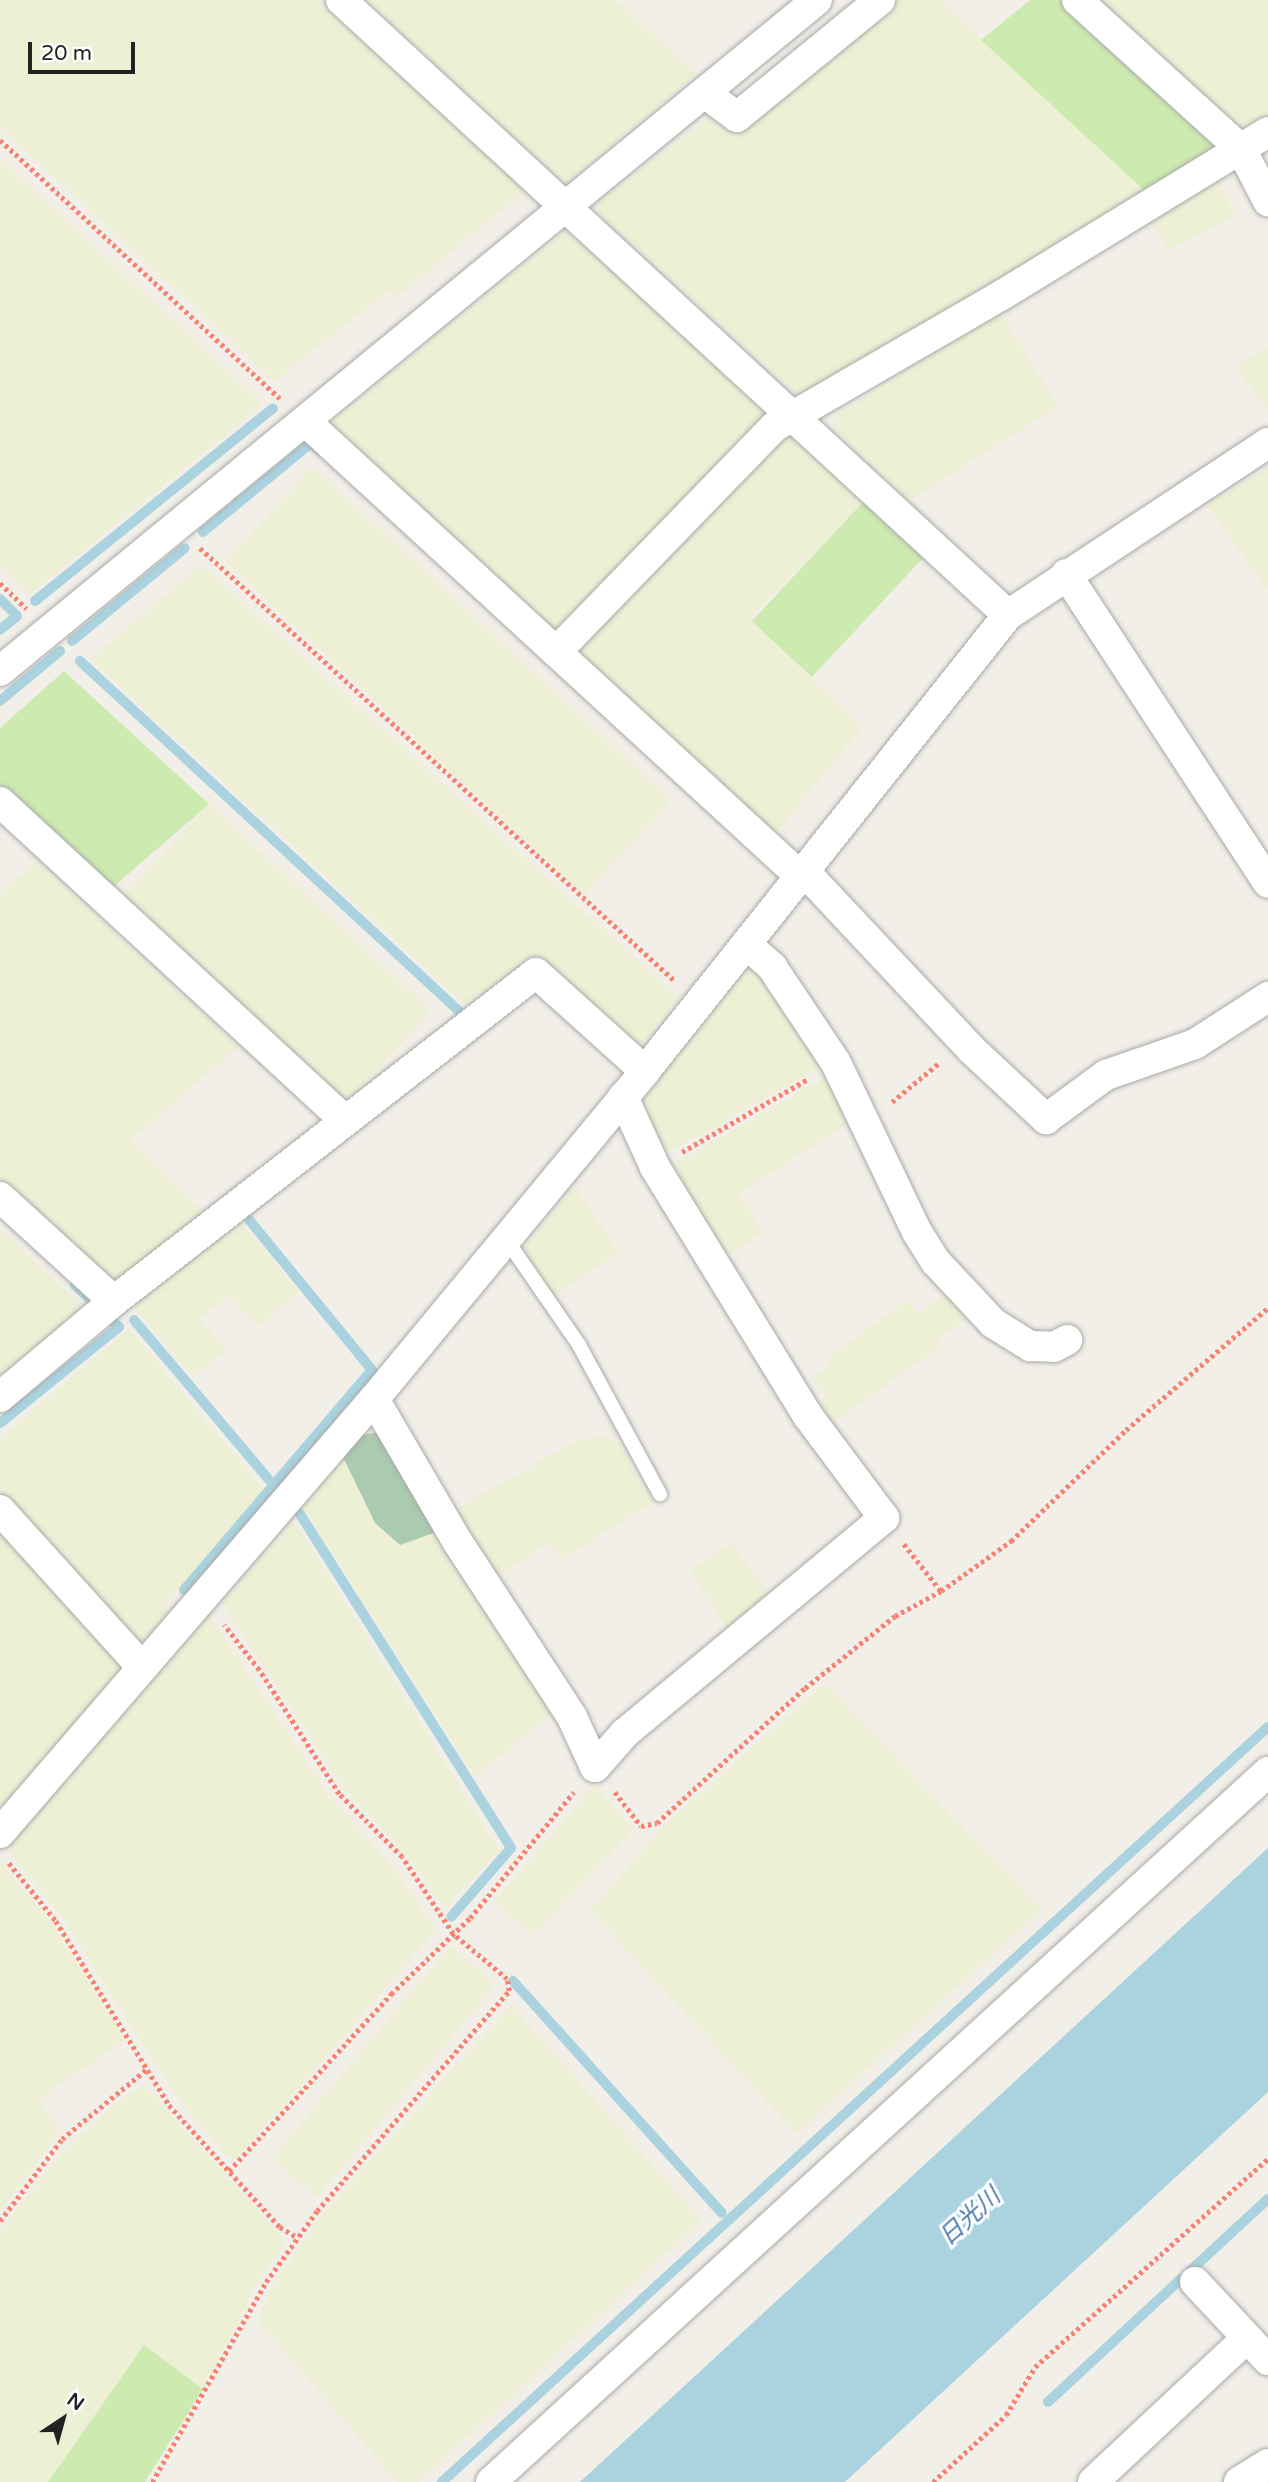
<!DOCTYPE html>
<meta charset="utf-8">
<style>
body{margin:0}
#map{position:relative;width:1268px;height:2482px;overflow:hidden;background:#f2efe9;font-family:"Varela Round","Noto Sans JP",sans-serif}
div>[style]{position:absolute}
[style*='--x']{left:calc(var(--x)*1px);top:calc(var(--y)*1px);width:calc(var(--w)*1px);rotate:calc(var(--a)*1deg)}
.farmland>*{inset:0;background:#eef0d5;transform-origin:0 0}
.grass>*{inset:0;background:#cdebb0;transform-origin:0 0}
.cemetery>*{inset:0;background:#aacbaf}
.water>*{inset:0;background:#aad3df}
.stream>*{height:10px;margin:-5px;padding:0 5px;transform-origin:5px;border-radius:5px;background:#aad3df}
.path>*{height:4.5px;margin-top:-2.25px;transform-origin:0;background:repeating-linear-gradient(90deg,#fa8072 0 3.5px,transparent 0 7px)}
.roads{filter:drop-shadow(0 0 2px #a9a9a9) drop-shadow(0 0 2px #a9a9a9)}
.service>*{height:14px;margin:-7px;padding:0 7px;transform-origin:7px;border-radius:7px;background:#fff}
.minor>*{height:30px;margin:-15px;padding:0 15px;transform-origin:15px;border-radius:15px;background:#fff}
span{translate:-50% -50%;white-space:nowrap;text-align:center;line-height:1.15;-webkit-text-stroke:6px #fff;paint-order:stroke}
.water-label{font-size:24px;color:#4a7aab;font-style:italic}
.north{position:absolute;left:28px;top:2384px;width:70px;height:70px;-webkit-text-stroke:5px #fff;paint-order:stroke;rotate:36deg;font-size:19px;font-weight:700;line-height:28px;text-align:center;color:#222}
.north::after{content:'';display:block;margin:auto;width:24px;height:32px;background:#222;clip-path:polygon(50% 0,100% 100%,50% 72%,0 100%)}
.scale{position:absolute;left:28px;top:42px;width:107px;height:32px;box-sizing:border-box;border:4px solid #222;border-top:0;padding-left:9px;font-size:21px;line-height:24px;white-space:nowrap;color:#222;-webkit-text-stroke:5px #fff;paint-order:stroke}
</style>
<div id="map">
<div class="farmland">
<i style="clip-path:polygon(0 0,318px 0,527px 189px,398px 297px,390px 290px,275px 381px,0 128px)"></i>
<i style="clip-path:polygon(366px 0,615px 0,696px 74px,565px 184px)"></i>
<i style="clip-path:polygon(893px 0,939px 0,1146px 192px,814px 398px,798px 395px,596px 210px,597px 203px,708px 118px,723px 122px,732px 135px)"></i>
<i style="clip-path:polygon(1089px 0,1268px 0,1268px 117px,1250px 128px,1231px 126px)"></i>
<i style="clip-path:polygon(0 159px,263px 404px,30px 594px,0 566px)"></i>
<i style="left:1216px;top:176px;width:46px;height:76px;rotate:64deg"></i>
<i style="clip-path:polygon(561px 234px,572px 235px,767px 412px,768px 421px,553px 637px,330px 432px,331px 422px)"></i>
<i style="clip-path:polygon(999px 312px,1059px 406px,909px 501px,833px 427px,836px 415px)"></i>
<i style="clip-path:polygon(1268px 345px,1268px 412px,1236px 367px)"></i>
<i style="clip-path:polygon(788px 433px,863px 502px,750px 619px,862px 728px,771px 839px,573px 647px)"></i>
<i style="left:313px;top:467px;width:490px;height:129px;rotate:43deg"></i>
<i style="clip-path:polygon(1268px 467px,1268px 591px,1207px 505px)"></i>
<i style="clip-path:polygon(201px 565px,679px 998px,642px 1043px,633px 1045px,534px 953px,467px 1006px,90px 659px)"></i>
<i style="left:209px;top:804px;width:304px;height:128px;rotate:43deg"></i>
<i style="clip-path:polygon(37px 861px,238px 1047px,130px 1141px,207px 1215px,113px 1288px,0 1183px,0 893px)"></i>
<i style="clip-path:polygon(751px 965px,762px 969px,827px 1063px,663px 1156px,638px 1105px)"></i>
<i style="clip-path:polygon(834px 1072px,855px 1119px,739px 1194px,763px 1233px,722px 1259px,668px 1168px)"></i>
<i style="clip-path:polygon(575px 1186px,619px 1252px,553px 1297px,524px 1247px)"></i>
<i style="clip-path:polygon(240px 1221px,299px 1292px,257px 1327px,229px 1295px,200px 1319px,226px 1351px,193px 1377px,134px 1307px)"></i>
<i style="clip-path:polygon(0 1229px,87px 1309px,0 1380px)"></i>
<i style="clip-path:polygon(948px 1293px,966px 1319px,937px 1339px,941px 1346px,829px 1426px,815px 1407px,826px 1398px,811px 1377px,830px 1364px,827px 1358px,908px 1300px,919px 1314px)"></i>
<i style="clip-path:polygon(129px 1329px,264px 1490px,164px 1606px,172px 1613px,144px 1645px,135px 1643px,0 1498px,0 1438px)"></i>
<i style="clip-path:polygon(599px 1436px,618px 1442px,652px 1503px,561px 1560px,550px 1543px,490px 1581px,447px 1514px,576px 1441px)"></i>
<i style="clip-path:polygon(343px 1457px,375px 1523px,439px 1531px,557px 1709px,475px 1777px,303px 1507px)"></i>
<i style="clip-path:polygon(294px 1520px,499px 1850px,445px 1908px,404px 1852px,343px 1788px,222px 1603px)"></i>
<i style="clip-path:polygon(0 1524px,123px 1657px,121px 1669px,7px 1804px,0 1803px)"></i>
<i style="clip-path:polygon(731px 1543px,773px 1598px,730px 1633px,689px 1570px)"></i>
<i style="clip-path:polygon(208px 1614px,330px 1797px,388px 1861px,436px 1930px,236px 2160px,227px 2156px,177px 2098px,64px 1920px,10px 1853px,9px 1845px)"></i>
<i style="clip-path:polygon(825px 1683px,1042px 1910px,796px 2134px,590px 1911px,664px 1826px)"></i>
<i style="clip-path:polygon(595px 1784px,634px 1830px,532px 1936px,494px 1902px)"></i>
<i style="clip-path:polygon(0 1861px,51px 1922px,125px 2040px,39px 2099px,60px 2132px,0 2211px)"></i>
<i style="left:450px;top:1946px;width:60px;height:278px;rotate:40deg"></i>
<i style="clip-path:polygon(511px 2005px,702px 2221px,418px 2482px,397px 2482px,257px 2321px,272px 2287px,321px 2216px)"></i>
<i style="clip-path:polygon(147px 2088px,286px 2241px,260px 2279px,203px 2389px,144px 2345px,48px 2482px,0 2482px,0 2230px,69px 2144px,133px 2090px)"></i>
</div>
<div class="grass">
<i style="clip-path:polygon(1030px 0,1065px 0,1215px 137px,1214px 150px,1146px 192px,981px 40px)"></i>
<i style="left:863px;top:502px;width:82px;height:163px;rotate:43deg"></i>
<i style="clip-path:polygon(64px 671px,209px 804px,112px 888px,0 785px,0 728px)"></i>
<i style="clip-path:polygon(144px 2345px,203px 2389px,145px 2482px,48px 2482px)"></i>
</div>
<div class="cemetery">
<i style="clip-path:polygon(382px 1431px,439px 1531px,400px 1545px,375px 1523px,343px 1457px,360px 1436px)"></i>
</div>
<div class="water">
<i style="clip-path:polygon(1268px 1848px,1268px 2092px,845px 2482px,580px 2482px)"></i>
</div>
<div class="stream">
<i style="--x:203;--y:532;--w:140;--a:-39.5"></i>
<i style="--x:311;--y:443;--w:12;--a:42"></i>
<i style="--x:0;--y:599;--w:24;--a:45"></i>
<i style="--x:17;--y:616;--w:22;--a:141"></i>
<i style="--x:35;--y:601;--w:306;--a:-39"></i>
<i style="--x:72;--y:641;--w:146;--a:-39.5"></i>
<i style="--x:80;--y:661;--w:516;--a:42.72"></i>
<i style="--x:0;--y:701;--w:78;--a:-39.8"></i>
<i style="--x:75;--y:1285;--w:25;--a:43"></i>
<i style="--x:134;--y:1320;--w:209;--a:49.8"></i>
<i style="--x:0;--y:1423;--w:153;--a:-38.9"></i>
<i style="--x:119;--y:1327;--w:9;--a:-139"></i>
<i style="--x:300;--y:1514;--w:395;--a:57.7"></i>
<i style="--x:511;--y:1848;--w:91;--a:131"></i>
<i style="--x:184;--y:1590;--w:289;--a:-49.5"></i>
<i style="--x:372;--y:1370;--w:193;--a:-129.3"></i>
<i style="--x:513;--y:1981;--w:312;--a:48"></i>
<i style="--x:1191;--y:2270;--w:105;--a:-42.7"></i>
<i style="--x:1048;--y:2402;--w:181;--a:-42.8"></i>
<i style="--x:442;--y:2482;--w:1119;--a:-42.43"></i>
</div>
<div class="path">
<i style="--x:0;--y:140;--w:381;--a:42.7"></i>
<i style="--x:200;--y:548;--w:643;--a:42.35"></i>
<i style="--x:0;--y:583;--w:37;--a:44"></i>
<i style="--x:892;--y:1102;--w:61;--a:-39.7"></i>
<i style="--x:682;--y:1152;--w:146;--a:-30.1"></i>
<i style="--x:904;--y:1544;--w:60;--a:51.8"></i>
<i style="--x:615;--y:1792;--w:43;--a:52.6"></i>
<i style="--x:641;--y:1826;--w:16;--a:-11"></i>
<i style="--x:657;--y:1823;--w:200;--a:-42.4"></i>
<i style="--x:805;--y:1688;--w:115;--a:-38.7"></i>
<i style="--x:895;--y:1616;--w:52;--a:-28.5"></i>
<i style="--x:941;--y:1591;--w:86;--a:-35.5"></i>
<i style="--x:1011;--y:1541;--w:160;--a:-44"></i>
<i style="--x:1126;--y:1430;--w:187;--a:-40.7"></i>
<i style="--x:9;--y:1863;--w:75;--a:51"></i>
<i style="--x:56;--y:1921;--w:216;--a:58.4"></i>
<i style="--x:169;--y:2105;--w:165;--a:47.7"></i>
<i style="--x:280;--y:2227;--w:21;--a:31"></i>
<i style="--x:229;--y:2171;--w:240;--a:-47.5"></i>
<i style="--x:391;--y:1994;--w:110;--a:-43.9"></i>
<i style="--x:470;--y:1918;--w:163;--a:-50.5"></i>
<i style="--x:0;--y:2221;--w:103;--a:-52.9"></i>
<i style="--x:62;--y:2139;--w:112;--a:-39.5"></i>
<i style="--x:152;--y:2482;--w:230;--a:-60.3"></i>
<i style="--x:266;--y:2282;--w:87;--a:-54.3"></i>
<i style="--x:317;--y:2211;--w:292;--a:-48.9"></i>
<i style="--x:509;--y:1991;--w:12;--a:-99"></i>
<i style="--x:507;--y:1979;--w:70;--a:-140.2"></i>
<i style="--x:453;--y:1934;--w:92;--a:-123.5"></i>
<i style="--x:402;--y:1857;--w:89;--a:-135"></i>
<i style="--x:339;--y:1794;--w:148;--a:-122.8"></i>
<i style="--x:259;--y:1670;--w:57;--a:-127.9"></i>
<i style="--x:933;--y:2482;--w:99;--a:-42.5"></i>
<i style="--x:1006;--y:2415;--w:56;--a:-58.9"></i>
<i style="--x:1035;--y:2367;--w:312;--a:-41.8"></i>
</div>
<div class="roads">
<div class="service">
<i style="--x:506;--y:1239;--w:129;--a:55.4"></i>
<i style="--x:579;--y:1345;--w:170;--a:61.5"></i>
</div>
<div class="minor">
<i style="--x:341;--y:0;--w:907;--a:42.68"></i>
<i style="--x:1077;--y:0;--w:222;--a:42.3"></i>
<i style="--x:1241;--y:149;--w:59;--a:62.6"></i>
<i style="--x:705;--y:93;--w:40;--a:37"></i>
<i style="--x:737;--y:117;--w:185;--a:-39.3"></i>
<i style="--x:305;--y:421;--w:672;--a:42.59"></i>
<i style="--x:1066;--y:574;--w:369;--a:56.8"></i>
<i style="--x:556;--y:652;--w:313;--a:-45.9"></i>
<i style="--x:774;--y:427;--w:263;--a:-30.1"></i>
<i style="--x:1002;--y:295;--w:312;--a:-31.5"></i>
<i style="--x:0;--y:671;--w:1057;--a:-39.4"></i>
<i style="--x:0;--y:802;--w:469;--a:42.7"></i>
<i style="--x:804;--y:871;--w:244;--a:46.8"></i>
<i style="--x:971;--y:1049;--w:103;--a:43"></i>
<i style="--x:1046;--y:1119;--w:74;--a:-36.3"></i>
<i style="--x:1106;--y:1075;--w:94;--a:-19.2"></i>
<i style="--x:1195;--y:1044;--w:87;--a:-32.8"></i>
<i style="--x:746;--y:944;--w:35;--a:41"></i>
<i style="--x:772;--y:967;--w:115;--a:56.3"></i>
<i style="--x:836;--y:1063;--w:187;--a:64.4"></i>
<i style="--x:917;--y:1232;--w:36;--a:58"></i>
<i style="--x:936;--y:1262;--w:83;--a:46.9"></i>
<i style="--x:993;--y:1323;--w:44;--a:31.9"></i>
<i style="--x:1030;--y:1346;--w:24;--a:2"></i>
<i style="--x:1054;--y:1347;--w:15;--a:-28"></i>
<i style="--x:0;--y:1197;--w:154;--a:42.4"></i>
<i style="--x:0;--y:1397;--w:149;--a:-40.1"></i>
<i style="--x:114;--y:1301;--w:534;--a:-37.86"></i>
<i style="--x:536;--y:973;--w:147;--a:42"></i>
<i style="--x:374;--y:1399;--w:164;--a:59.7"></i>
<i style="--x:457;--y:1541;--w:210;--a:56.8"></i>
<i style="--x:572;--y:1717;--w:55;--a:65.3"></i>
<i style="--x:595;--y:1767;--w:45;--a:-48.6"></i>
<i style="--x:625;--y:1733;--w:337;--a:-39.7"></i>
<i style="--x:884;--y:1518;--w:127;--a:-126.7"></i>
<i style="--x:808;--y:1416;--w:292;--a:-121.6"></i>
<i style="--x:655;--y:1167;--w:77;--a:-114.6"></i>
<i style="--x:0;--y:1510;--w:210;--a:47.9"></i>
<i style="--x:0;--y:1833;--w:573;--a:-49.25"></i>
<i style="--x:374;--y:1399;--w:425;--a:-50.4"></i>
<i style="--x:645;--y:1071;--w:583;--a:-51.48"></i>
<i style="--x:1008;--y:615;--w:312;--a:-33.5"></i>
<i style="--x:1195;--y:2282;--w:107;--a:46.9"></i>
<i style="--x:491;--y:2482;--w:1053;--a:-42.42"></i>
<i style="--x:1093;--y:2482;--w:211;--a:-43.1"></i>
<i style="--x:1239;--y:2482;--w:34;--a:-32"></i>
</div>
</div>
<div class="water-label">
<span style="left:970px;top:2217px;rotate:-42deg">日光川</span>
</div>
<div class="north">N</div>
<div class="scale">20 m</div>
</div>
